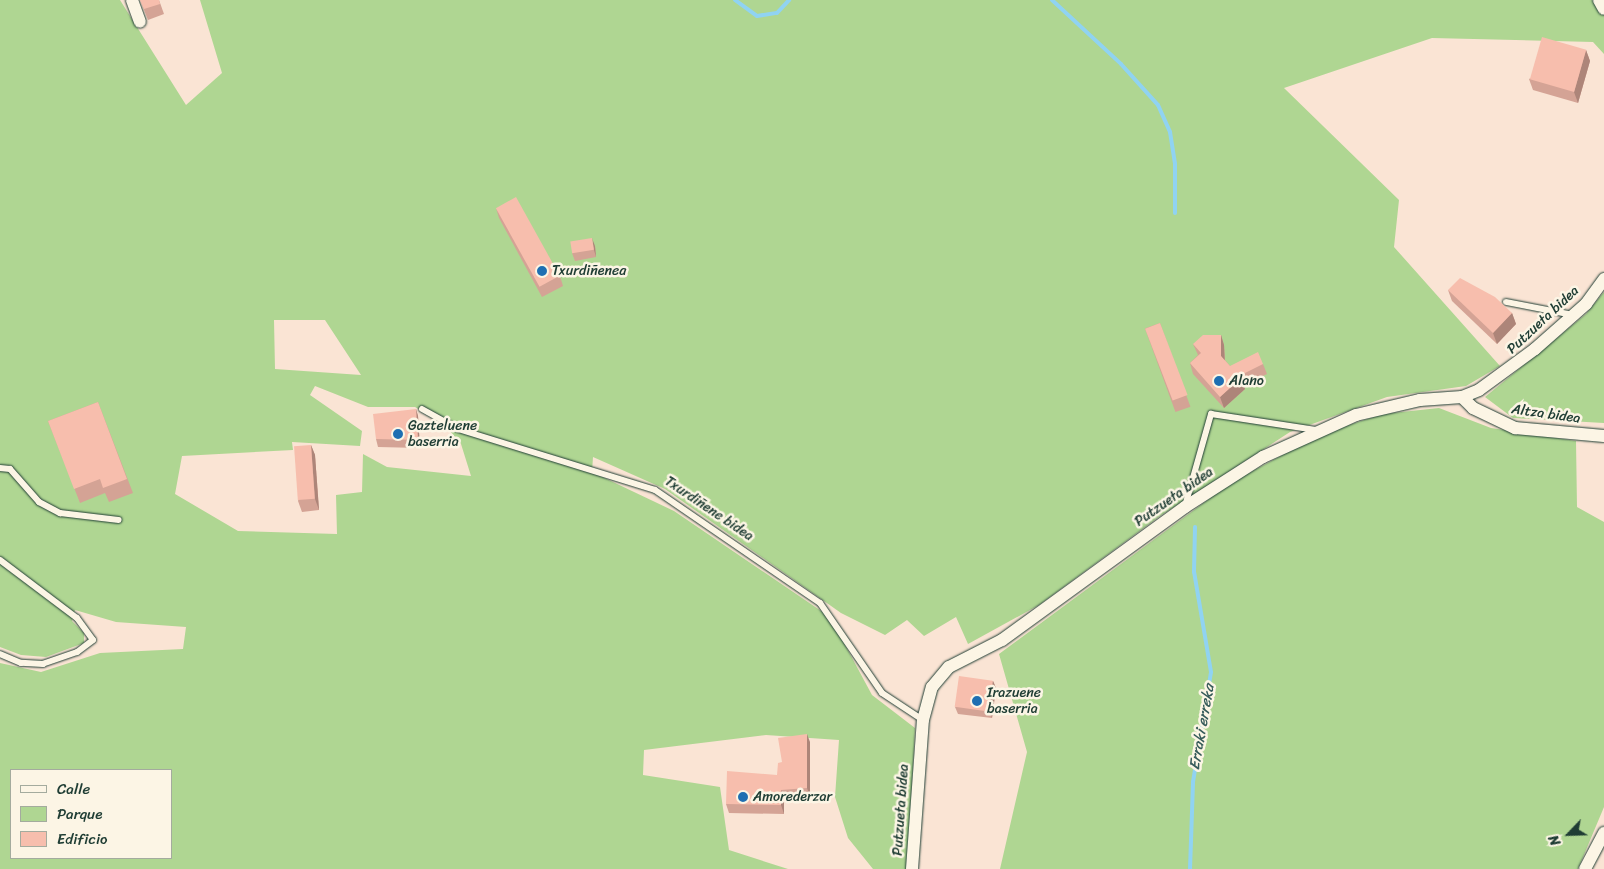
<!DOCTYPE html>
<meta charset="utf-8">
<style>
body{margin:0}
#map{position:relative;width:1604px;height:869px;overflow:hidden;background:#fae4d4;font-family:Sriracha,sans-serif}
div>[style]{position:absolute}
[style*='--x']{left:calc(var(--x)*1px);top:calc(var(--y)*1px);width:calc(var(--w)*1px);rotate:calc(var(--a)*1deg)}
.green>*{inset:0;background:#afd692}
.stream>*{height:4px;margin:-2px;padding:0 2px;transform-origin:2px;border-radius:2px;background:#90d3f2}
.roads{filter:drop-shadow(0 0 1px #1f3d34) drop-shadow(0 0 1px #1f3d34)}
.lane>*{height:6px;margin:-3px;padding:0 3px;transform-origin:3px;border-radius:3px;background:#fcf5e5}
.street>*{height:12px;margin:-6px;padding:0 6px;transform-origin:6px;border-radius:6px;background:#fcf5e5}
.wall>*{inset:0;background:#d4a395;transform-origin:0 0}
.shaded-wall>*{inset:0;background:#ad8579}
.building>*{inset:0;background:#f7bead;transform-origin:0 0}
.dots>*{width:14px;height:14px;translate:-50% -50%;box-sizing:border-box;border:2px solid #fcf5e5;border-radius:50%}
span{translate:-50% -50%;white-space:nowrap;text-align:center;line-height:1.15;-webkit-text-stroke:5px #fcf5e5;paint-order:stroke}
.poi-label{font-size:14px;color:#1f3d34}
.left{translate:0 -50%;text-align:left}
.street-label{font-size:14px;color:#1f3d34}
.water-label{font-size:15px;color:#365b5a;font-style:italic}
.legend{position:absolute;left:10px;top:769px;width:162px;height:90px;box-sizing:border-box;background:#fcf5e5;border:1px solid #a4ab9e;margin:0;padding:6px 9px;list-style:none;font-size:15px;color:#1f3d34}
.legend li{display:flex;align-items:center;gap:10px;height:25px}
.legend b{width:25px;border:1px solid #a4ab9e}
.north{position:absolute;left:1544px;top:809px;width:50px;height:50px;-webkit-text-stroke:4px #fcf5e5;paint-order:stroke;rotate:246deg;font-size:14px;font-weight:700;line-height:20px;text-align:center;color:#1f3d34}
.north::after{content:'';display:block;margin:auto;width:18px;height:22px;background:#1f3d34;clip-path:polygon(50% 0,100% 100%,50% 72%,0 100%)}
</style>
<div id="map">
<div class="green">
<i style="clip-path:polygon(evenodd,0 0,120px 0,186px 105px,222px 73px,200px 0,1604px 0,1604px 54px,1593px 42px,1432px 38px,1284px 88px,1399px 200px,1394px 247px,1500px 366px,1466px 386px,1387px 397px,1290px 432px,1160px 516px,1039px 605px,968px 644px,956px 617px,924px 636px,907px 620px,885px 635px,841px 613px,665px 489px,593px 457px,592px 472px,674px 511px,830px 617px,872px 695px,915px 728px,908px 869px,873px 869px,848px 838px,835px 797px,839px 740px,766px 735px,644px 750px,643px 775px,720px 787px,729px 850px,788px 869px,0 869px,0 663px,41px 672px,100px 653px,183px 649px,186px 627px,116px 622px,75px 610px,72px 621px,84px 633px,84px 643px,46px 657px,21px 655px,0 647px,0 0,274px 320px,325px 320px,361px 375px,275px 369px,274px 320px,0 0,315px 386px,368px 407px,415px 407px,444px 424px,461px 444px,471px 476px,387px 467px,363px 454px,362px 492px,336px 495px,337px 534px,238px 531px,175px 494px,182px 456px,293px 450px,292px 442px,360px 446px,362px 431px,310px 395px,315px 386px,0 0,11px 770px,171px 770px,171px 858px,11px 858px,11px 770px)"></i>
<i style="clip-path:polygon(1604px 292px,1604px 423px,1513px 418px,1485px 397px,1586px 314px)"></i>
<i style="clip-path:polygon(1439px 408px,1491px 428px,1576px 441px,1577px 507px,1604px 522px,1604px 807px,1578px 869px,1000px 869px,1027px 752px,999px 654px,1232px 482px,1324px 433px,1383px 414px)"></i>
</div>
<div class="stream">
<i style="--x:735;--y:0;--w:27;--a:36"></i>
<i style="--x:757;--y:16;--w:20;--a:-9"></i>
<i style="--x:777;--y:13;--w:18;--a:-47"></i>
<i style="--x:1052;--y:0;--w:94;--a:42.8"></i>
<i style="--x:1121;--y:64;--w:55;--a:47.9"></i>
<i style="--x:1158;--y:105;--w:30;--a:66"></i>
<i style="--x:1170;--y:132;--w:32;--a:81"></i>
<i style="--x:1175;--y:164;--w:49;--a:90"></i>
<i style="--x:1190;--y:869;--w:87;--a:-88"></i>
<i style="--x:1193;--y:782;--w:111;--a:-80.7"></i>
<i style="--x:1211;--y:672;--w:101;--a:-99.6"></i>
<i style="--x:1194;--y:572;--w:45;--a:-88.7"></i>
</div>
<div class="roads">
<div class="lane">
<i style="--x:1506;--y:302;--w:68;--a:11"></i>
<i style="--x:422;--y:409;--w:41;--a:29.1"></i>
<i style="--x:458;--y:429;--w:206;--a:17.2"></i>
<i style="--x:655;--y:490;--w:200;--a:34.4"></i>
<i style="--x:820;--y:603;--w:109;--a:55.4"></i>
<i style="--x:882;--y:693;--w:49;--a:33.4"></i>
<i style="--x:0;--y:468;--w:10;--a:6"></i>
<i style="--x:10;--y:469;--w:44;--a:48.7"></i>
<i style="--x:39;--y:502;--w:24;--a:28"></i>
<i style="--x:60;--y:513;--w:59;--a:6.8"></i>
<i style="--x:1185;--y:506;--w:96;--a:-74.2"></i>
<i style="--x:1211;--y:414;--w:106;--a:8.7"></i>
<i style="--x:0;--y:560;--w:96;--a:37"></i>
<i style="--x:77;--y:618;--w:27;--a:54"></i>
<i style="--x:93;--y:640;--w:20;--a:143"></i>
<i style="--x:77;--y:652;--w:36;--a:161"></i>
<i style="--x:43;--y:664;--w:22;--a:-177"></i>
<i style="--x:21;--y:663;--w:23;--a:-157"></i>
</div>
<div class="street">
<i style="--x:132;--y:0;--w:23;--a:70"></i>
<i style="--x:1599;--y:0;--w:10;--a:61"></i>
<i style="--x:1462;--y:397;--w:16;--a:45"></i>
<i style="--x:1473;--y:408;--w:47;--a:25.5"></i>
<i style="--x:1515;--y:428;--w:89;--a:5.1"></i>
<i style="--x:912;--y:869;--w:149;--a:-85.8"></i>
<i style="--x:923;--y:720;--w:34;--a:-75"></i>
<i style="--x:932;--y:687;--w:26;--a:-50"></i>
<i style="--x:949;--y:667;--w:59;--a:-27"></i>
<i style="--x:1002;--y:640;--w:226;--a:-36"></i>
<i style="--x:1185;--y:507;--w:93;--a:-32.7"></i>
<i style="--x:1263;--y:457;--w:102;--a:-24.3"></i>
<i style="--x:1356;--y:415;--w:66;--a:-13.2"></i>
<i style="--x:1420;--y:400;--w:42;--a:-4.1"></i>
<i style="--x:1462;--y:397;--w:18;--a:-22"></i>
<i style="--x:1479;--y:390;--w:69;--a:-36.2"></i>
<i style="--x:1535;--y:349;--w:68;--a:-41.4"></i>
<i style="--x:1586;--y:304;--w:31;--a:-54"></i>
<i style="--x:1585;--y:869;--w:41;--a:-62.2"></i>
</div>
</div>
<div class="wall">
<i style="clip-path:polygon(140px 0,159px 0,164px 14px,148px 20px)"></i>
<i style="clip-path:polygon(1586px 50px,1590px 61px,1578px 103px,1533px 90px,1529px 79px)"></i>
<i style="clip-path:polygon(496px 208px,560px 276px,563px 286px,542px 297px,499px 218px)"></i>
<i style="clip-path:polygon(595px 246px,596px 257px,575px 261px,572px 253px)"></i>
<i style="clip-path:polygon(1448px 290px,1512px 313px,1516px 324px,1497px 344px,1452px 301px)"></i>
<i style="left:1160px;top:323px;width:89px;height:16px;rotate:70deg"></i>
<i style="clip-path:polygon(1221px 335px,1224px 345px,1225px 360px,1230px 366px,1263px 364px,1267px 374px,1244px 385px,1245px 389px,1224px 408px,1193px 374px,1190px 363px,1198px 355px,1193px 344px)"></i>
<i style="clip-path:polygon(98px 402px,133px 493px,109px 502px,105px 493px,80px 503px,48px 421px)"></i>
<i style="clip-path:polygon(416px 409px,418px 416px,420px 448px,378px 447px,376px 439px)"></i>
<i style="clip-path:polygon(311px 445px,315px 455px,319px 510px,302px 512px,298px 501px)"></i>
<i style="clip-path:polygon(993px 681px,996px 688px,992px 718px,958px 714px,955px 707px)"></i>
<i style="clip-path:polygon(810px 742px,810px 797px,784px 799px,784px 814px,729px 813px,726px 804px,777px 775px)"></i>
</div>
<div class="shaded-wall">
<i style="clip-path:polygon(1586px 50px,1590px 61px,1578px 103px,1574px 92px)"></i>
<i style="clip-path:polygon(592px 238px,595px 246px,596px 257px,594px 250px)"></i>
<i style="clip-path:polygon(1512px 313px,1516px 324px,1497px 344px,1493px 333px)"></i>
<i style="clip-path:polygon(1221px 335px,1224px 345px,1225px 366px,1221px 356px)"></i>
<i style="clip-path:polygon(1241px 378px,1245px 389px,1224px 408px,1220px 397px)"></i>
<i style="clip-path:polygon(416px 409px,418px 416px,420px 448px,418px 440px)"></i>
<i style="clip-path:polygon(311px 445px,315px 455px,319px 510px,315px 499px)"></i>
<i style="clip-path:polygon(993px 681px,996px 688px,992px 718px,990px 711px)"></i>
<i style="clip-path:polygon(807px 734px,810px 742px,810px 797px,807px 788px)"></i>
<i style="clip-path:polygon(781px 790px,784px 799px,784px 814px,781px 805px)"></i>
</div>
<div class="building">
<i style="clip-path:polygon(140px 0,159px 0,160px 4px,144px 9px)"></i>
<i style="left:1542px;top:37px;width:46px;height:44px;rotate:16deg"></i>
<i style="left:516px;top:197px;width:90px;height:23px;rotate:61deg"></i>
<i style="left:592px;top:238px;width:12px;height:22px;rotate:81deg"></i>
<i style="clip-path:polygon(1460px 278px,1495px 297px,1512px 313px,1493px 333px,1448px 290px)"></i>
<i style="left:1160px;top:323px;width:77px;height:16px;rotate:69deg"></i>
<i style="clip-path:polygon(1203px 335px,1221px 335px,1221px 356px,1230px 366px,1258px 352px,1263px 364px,1239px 376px,1241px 378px,1220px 397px,1190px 363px,1201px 353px,1193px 344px)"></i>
<i style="clip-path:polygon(98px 402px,127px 479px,103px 488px,100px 479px,74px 489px,48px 421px)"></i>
<i style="clip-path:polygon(416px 409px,418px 440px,376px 439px,373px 414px)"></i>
<i style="left:311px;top:445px;width:54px;height:17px;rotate:86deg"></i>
<i style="left:959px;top:676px;width:34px;height:31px;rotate:8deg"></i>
<i style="clip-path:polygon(807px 734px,807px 788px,781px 790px,781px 805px,726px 804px,727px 771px,777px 775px,778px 763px,782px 762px,778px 738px)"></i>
</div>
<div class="dots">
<i style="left:542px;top:271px;background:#1f6fb2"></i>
<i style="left:1219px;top:381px;background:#1f6fb2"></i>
<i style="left:398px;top:434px;background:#1f6fb2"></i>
<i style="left:977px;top:701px;background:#1f6fb2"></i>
<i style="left:743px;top:797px;background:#1f6fb2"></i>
</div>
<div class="poi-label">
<span class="left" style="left:552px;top:271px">Txurdiñenea</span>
<span class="left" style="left:1229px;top:381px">Alano</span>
<span class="left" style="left:408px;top:434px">Gazteluene<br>baserria</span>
<span class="left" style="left:987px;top:701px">Irazuene<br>baserria</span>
<span class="left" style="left:753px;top:797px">Amorederzar</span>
</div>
<div class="street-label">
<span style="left:1543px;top:320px;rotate:-43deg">Putzueta bidea</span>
<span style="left:1546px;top:414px;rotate:8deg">Altza bidea</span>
<span style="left:1174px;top:497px;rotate:-35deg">Putzueta bidea</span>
<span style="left:709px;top:509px;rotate:34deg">Txurdiñene bidea</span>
<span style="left:901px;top:810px;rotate:-86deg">Putzueta bidea</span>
</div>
<div class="water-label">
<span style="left:1202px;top:727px;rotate:-80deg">Erraki erreka</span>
</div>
<ul class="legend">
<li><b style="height:6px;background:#fcf5e5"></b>Calle</li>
<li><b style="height:14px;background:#afd692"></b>Parque</li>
<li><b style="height:14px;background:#f7bead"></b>Edificio</li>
</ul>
<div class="north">N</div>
</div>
